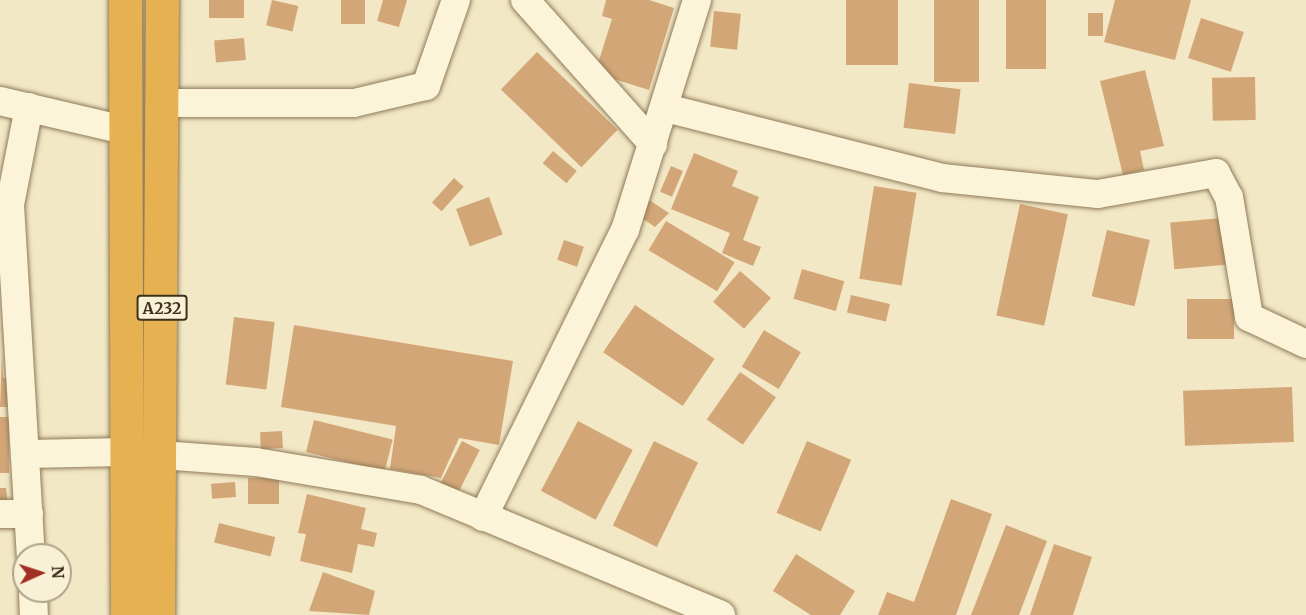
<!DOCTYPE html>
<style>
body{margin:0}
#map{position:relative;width:1306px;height:615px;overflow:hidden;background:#f2e8c5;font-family:Merriweather,serif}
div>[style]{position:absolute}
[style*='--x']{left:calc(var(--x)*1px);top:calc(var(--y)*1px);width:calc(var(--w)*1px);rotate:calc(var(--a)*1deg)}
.building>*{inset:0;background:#d3a678;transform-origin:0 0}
.roads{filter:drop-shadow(0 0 2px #8f7a59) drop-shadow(0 0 2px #8f7a59)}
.street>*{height:28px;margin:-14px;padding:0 14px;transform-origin:14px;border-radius:14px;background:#fbf4d9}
.highway>*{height:33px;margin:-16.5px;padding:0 16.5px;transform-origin:16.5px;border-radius:16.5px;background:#e6b251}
span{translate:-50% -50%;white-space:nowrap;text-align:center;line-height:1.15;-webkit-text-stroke:5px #f8f1d5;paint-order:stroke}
.shield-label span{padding:2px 4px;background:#f8f1d5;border:2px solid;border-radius:4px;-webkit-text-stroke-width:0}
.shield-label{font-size:16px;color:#3e301e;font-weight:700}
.north{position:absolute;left:12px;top:543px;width:60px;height:60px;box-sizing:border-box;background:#f8f1d5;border:2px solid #aea48c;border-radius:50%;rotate:87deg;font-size:16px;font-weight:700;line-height:24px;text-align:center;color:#3e301e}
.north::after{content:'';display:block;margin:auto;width:21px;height:27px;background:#a22f24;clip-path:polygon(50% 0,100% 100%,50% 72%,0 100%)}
</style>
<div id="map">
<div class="building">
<i style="left:209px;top:0;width:35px;height:18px"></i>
<i style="left:272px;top:0;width:27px;height:26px;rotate:13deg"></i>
<i style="left:341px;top:0;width:24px;height:24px"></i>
<i style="clip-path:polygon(383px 0,407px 0,399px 27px,377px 21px)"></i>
<i style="clip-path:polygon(606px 0,649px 0,674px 8px,649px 90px,595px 73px,612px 19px,602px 16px)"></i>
<i style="left:846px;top:0;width:52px;height:65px"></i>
<i style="left:934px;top:0;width:45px;height:82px"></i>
<i style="left:1006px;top:0;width:40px;height:69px"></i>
<i style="clip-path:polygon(1115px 0,1191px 0,1175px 60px,1104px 42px)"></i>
<i style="left:714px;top:11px;width:27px;height:36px;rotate:6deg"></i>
<i style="left:1088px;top:13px;width:15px;height:23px"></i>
<i style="left:1201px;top:18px;width:45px;height:42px;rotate:18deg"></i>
<i style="left:244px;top:38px;width:22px;height:30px;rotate:85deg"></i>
<i style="left:537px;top:52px;width:112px;height:52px;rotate:44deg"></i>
<i style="clip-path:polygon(1145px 70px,1164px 146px,1140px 151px,1144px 170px,1123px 175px,1100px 81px)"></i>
<i style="left:1255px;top:77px;width:43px;height:43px;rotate:89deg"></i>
<i style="left:909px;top:83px;width:52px;height:45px;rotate:7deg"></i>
<i style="left:553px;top:151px;width:31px;height:16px;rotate:40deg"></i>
<i style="clip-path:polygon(694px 153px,738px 171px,732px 186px,759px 197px,743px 240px,761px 247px,753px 266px,722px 253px,730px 233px,671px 209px)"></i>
<i style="left:671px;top:166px;width:13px;height:28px;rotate:23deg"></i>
<i style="left:454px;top:178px;width:13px;height:33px;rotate:42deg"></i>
<i style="left:874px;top:186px;width:43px;height:94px;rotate:9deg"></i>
<i style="left:489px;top:197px;width:40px;height:35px;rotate:70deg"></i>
<i style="clip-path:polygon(649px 200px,669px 213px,655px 227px,639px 216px)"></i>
<i style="left:1020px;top:204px;width:49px;height:114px;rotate:12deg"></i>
<i style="left:1222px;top:218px;width:47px;height:52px;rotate:85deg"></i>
<i style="left:666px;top:221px;width:80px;height:34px;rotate:31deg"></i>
<i style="left:1107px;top:230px;width:44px;height:68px;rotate:13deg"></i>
<i style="left:564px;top:240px;width:21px;height:21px;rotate:19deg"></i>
<i style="left:802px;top:269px;width:44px;height:31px;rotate:16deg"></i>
<i style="left:740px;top:271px;width:41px;height:41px;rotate:41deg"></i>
<i style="left:851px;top:295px;width:40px;height:18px;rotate:13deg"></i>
<i style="left:1187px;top:299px;width:47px;height:40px"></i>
<i style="left:635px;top:305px;width:96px;height:57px;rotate:34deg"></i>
<i style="left:234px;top:317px;width:41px;height:68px;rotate:7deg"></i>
<i style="clip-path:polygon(294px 325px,513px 361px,499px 445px,459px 438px,441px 478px,390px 469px,396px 426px,281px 407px)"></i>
<i style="left:764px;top:330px;width:43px;height:43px;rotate:31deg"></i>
<i style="clip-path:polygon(2px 353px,3px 378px,12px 378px,13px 407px,0 407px)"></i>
<i style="left:740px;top:372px;width:44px;height:58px;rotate:35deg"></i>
<i style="left:1292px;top:387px;width:55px;height:109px;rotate:88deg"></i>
<i style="left:0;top:417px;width:9px;height:56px"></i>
<i style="left:314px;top:420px;width:81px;height:33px;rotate:14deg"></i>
<i style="left:578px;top:421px;width:62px;height:79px;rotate:28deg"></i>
<i style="left:282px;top:431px;width:17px;height:22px;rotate:87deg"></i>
<i style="left:462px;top:441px;width:20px;height:47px;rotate:27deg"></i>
<i style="left:654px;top:441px;width:49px;height:94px;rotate:26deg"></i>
<i style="left:807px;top:441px;width:48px;height:78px;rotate:23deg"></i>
<i style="left:279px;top:478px;width:26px;height:31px;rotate:90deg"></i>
<i style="left:235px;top:482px;width:15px;height:24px;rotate:86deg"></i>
<i style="clip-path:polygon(0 488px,6px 488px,8px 503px,0 503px)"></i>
<i style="clip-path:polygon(307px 494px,366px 508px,361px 529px,377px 533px,374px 547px,358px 544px,352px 573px,300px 561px,306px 534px,298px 533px)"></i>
<i style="clip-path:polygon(951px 499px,992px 514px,956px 615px,878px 615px,887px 592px,914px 602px)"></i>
<i style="left:219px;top:523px;width:58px;height:20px;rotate:14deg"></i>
<i style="clip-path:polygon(1006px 525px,1047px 541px,1019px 615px,971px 615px)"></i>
<i style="clip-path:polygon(1054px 544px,1092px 557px,1073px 615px,1030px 615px)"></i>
<i style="clip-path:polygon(796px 554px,855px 591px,840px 615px,811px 615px,773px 591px)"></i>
<i style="clip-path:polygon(323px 572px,375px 591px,369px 615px,309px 611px)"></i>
</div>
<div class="roads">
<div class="street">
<i style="--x:525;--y:0;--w:193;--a:48.4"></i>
<i style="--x:0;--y:101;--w:128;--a:13.1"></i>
<i style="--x:162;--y:103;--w:192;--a:0"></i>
<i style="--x:354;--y:103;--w:74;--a:-13.3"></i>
<i style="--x:426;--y:86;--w:91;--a:-70.8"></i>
<i style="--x:29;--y:107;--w:100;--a:101"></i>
<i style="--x:10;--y:205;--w:351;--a:86.6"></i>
<i style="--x:666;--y:108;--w:285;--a:14.2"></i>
<i style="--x:942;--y:178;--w:157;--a:5.9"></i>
<i style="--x:1098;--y:194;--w:120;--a:-10.1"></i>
<i style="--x:1216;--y:173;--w:27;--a:62"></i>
<i style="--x:1229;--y:197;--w:122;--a:80.5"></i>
<i style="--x:1249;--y:317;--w:63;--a:25.3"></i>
<i style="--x:28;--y:454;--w:96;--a:-1.2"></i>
<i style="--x:161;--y:455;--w:95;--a:4.2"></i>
<i style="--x:256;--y:462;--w:167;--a:9.6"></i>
<i style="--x:421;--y:490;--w:325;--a:22.6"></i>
<i style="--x:0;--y:514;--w:29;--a:0"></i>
<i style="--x:483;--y:517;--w:320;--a:-63.7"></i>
<i style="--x:625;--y:230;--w:241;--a:-72.6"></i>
<i style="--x:33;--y:591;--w:24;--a:88"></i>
</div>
<div class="highway">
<i style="--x:125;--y:0;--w:615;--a:89.81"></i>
<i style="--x:158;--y:615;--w:615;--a:-89.63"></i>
</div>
</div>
<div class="shield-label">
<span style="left:162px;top:308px">A232</span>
</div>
<div class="north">N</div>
</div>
